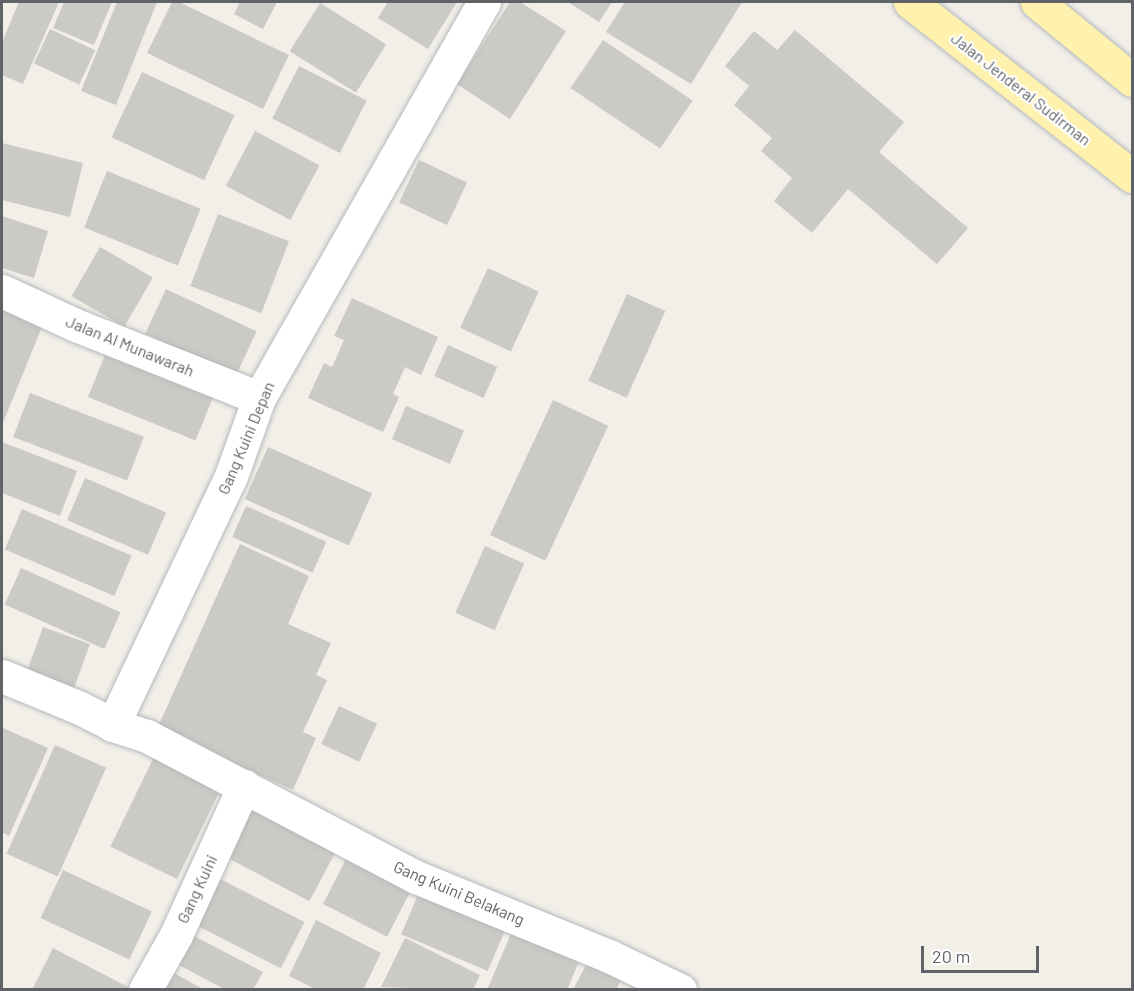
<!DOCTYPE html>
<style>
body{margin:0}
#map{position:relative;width:1134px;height:991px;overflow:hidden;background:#f1efe8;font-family:Barlow,sans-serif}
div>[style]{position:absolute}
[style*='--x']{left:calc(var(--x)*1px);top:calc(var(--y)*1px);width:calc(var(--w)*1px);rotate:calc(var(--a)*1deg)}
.building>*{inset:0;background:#cccac5;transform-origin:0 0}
.roads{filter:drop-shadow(0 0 2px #b5b8bc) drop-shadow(0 0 2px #b5b8bc)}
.minor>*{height:33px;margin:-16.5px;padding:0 16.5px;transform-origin:16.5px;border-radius:16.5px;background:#fff}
.primary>*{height:33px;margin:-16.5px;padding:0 16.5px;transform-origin:16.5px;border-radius:16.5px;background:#fff2af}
span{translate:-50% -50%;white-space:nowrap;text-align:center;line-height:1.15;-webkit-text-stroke:4.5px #fff;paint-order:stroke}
.street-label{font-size:16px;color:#5f6368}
.frame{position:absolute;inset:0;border:3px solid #5f6368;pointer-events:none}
.scale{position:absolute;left:921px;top:946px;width:118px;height:27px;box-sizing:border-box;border:3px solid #5f6368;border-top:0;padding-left:8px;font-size:18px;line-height:21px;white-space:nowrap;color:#5f6368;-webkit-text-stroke:4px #fff;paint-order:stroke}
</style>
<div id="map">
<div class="building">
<i style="clip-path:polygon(19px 2px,59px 2px,23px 84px,2px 75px,2px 42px)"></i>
<i style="clip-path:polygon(64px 2px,112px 2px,94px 45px,53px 28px)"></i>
<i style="clip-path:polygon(117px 2px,157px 2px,116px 105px,81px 91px)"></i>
<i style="clip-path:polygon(172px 2px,179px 2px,289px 55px,263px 109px,147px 53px)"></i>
<i style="clip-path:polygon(240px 2px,277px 2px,263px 29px,234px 14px)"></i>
<i style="clip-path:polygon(388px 2px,457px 2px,428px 49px,378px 18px)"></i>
<i style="clip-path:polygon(510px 2px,520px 2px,566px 31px,510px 119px,457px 84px)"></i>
<i style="clip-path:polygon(568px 2px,612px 2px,599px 22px)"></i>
<i style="clip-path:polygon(625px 2px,742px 2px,691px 84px,606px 32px)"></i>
<i style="left:320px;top:3px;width:78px;height:57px;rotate:32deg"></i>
<i style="left:50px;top:29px;width:50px;height:38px;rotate:25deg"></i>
<i style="clip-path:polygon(795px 30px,904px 122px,879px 152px,968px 228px,937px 264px,848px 189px,812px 233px,774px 201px,792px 178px,761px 151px,772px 138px,734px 105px,749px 86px,725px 66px,754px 31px,777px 50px)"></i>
<i style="left:603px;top:40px;width:108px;height:58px;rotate:34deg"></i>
<i style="left:299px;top:66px;width:76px;height:59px;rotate:27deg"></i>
<i style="left:142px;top:72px;width:102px;height:72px;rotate:25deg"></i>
<i style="left:255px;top:131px;width:73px;height:62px;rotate:28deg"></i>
<i style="clip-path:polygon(2px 143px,83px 163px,70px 217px,2px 200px)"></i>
<i style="left:419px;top:160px;width:53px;height:47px;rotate:25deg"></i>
<i style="left:107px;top:171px;width:101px;height:61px;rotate:22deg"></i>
<i style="left:218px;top:214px;width:76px;height:77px;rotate:21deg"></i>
<i style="clip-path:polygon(2px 216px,48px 231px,34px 278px,2px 268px)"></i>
<i style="left:100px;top:247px;width:61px;height:57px;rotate:30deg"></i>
<i style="left:488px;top:268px;width:56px;height:66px;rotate:25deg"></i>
<i style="left:166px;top:289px;width:100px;height:49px;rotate:25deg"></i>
<i style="left:627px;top:294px;width:42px;height:95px;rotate:24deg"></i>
<i style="clip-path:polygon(352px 298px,438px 337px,421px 375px,405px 367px,393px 394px,399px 397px,383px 432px,308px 398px,324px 363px,332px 367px,344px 340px,334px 336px)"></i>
<i style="clip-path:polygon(2px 299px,46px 317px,2px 425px)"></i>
<i style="left:109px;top:345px;width:116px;height:56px;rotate:22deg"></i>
<i style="left:448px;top:345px;width:54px;height:34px;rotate:24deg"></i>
<i style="left:30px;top:393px;width:122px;height:47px;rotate:21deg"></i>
<i style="left:553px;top:400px;width:61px;height:149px;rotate:25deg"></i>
<i style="left:406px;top:406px;width:63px;height:36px;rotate:23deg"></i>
<i style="clip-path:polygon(2px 442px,77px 471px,60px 516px,2px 493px)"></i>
<i style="left:268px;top:447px;width:114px;height:57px;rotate:24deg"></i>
<i style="left:85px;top:478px;width:88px;height:46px;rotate:23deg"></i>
<i style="left:246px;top:506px;width:88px;height:34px;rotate:24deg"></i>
<i style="left:22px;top:509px;width:119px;height:44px;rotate:23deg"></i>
<i style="clip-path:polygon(240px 544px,309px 576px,288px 624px,331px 643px,316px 675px,327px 680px,303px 732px,316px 738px,293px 790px,157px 729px)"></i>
<i style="left:485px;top:546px;width:43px;height:73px;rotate:24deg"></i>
<i style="left:21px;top:568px;width:109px;height:40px;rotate:24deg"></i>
<i style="left:43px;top:627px;width:50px;height:49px;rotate:20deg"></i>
<i style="left:339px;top:706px;width:42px;height:42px;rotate:25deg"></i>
<i style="clip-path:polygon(3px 728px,48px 748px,9px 836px,2px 832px)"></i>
<i style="left:55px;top:745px;width:56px;height:119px;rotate:24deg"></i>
<i style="left:156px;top:753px;width:74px;height:104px;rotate:26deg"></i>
<i style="left:251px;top:800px;width:99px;height:62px;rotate:28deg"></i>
<i style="left:348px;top:855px;width:72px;height:55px;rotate:27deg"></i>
<i style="left:63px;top:870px;width:98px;height:53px;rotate:25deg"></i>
<i style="left:218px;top:878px;width:97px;height:52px;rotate:27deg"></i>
<i style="left:420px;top:890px;width:94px;height:48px;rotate:23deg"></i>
<i style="clip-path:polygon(316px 920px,381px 953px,363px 990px,317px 990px,289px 976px)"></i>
<i style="clip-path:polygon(513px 929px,580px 959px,567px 990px,487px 990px)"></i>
<i style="clip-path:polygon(192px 935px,263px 972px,253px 990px,226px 990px,177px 964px)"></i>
<i style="clip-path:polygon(405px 938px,480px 975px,473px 990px,381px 987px)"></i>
<i style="clip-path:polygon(53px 948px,128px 987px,127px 990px,32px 990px)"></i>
<i style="clip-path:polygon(588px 961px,622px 978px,616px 990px,573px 990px)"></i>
<i style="clip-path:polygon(172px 972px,205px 990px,163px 990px)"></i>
</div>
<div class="roads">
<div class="minor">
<i style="--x:484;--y:2;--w:455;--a:119.6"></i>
<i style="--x:259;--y:398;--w:83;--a:109.7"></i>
<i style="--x:231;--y:476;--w:276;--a:115.4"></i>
<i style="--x:113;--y:725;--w:36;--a:18"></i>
<i style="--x:147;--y:736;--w:304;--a:27.7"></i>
<i style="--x:416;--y:877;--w:209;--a:22.3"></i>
<i style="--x:609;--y:956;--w:79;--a:25.6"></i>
<i style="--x:2;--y:291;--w:78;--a:24.9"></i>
<i style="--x:73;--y:324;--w:200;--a:21.7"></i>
<i style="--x:2;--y:676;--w:84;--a:22.3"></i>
<i style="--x:80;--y:708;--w:37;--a:27"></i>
<i style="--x:145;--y:990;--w:63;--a:-60.6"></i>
<i style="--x:176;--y:935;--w:164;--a:-65.5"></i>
</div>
<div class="primary">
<i style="--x:910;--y:2;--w:282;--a:38.1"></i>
<i style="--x:1037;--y:2;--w:123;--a:39.4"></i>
</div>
</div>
<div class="street-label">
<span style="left:1021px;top:89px;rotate:38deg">Jalan Jenderal Sudirman</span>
<span style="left:130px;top:346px;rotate:22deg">Jalan Al Munawarah</span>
<span style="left:246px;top:438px;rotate:-67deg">Gang Kuini Depan</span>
<span style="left:197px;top:889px;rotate:-65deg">Gang Kuini</span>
<span style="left:459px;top:893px;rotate:23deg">Gang Kuini Belakang</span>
</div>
<div class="frame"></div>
<div class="scale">20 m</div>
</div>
